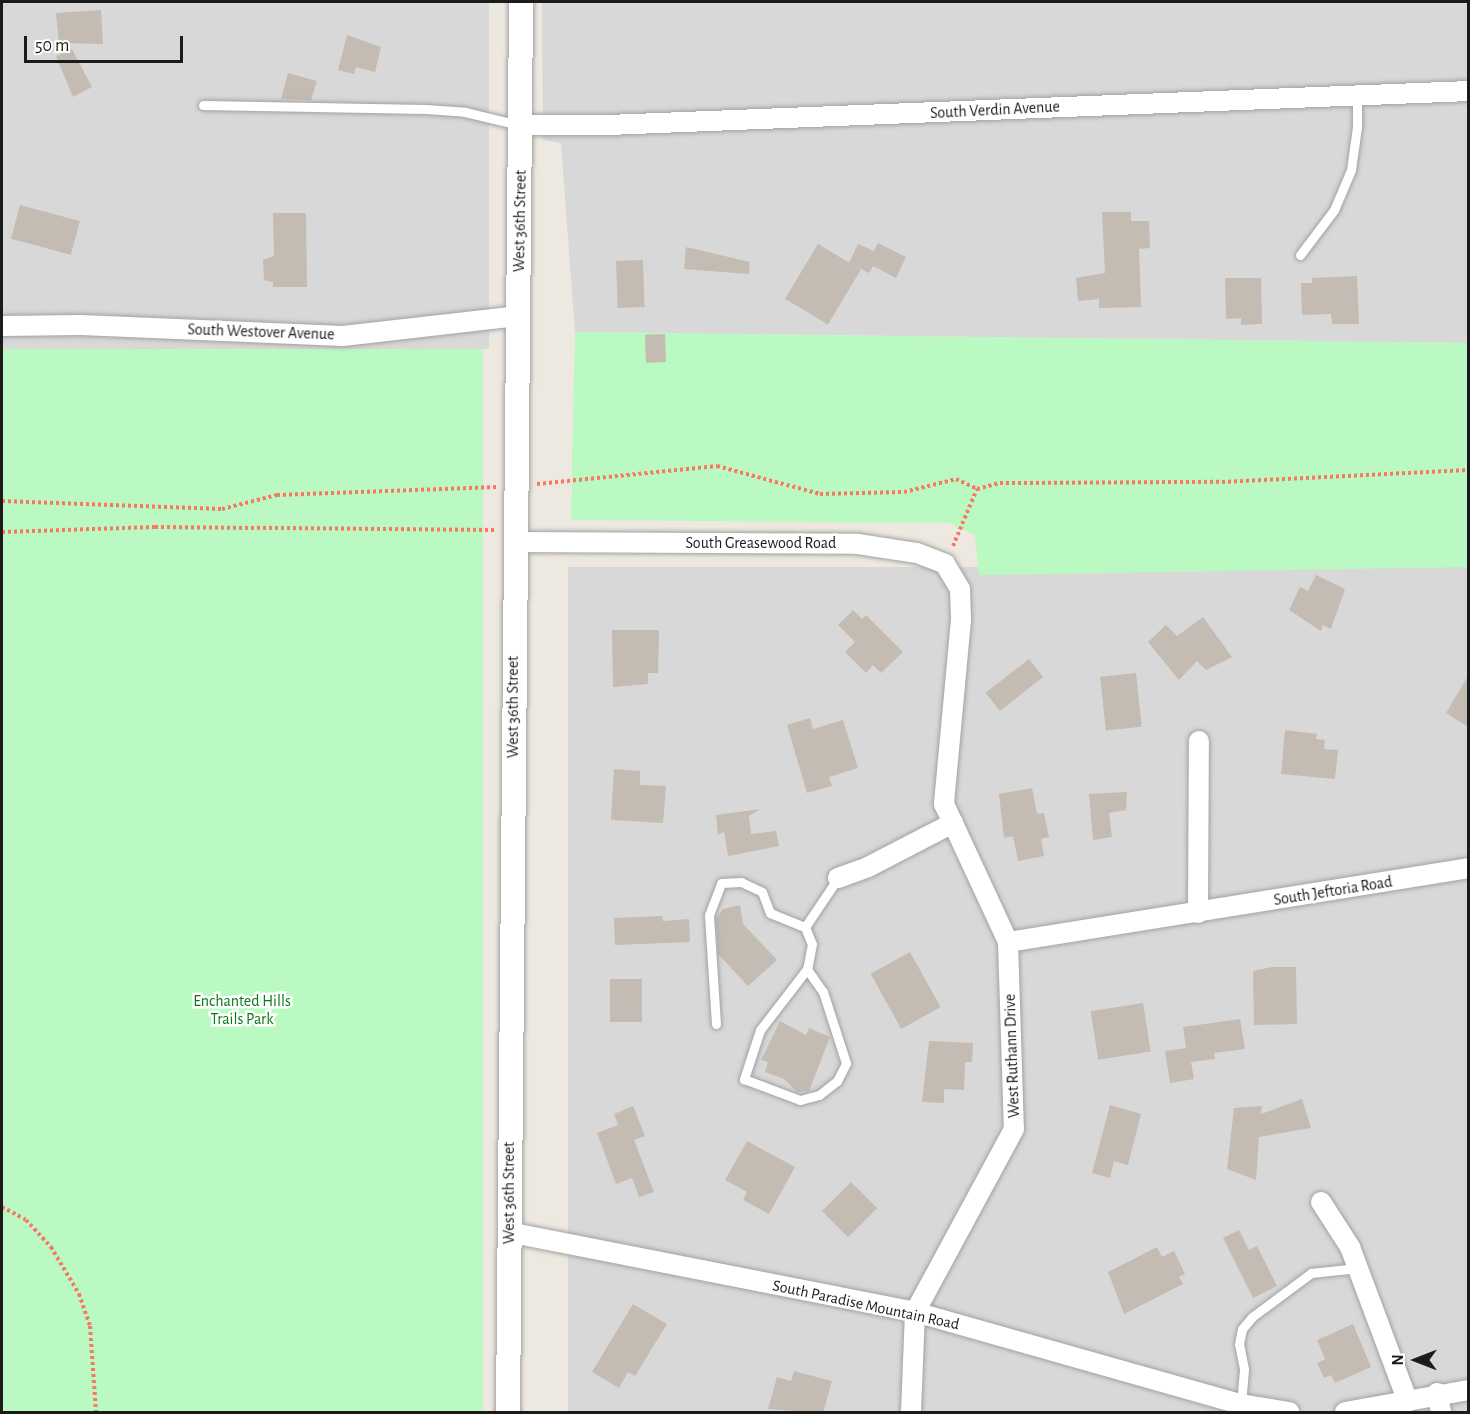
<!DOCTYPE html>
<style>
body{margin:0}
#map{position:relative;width:1470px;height:1414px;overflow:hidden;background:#ede9e0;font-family:"Alegreya Sans",sans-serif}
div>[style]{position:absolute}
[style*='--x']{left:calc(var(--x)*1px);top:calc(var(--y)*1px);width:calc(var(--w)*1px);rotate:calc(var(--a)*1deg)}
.residential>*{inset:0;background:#d9d8d8;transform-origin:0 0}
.park>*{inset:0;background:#baf9c2;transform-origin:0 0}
.building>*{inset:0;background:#c4bbb3;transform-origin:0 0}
.path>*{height:4px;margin-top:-2px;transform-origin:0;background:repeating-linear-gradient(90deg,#fa7863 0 3px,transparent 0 6px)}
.roads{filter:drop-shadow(0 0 2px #a2a2a2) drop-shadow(0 0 2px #a2a2a2)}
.service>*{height:9px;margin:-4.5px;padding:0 4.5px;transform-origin:4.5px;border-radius:4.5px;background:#fff}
.minor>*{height:20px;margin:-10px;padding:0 10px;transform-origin:10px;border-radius:10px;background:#fff}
.tertiary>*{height:24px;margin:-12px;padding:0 12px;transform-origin:12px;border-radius:12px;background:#fff}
span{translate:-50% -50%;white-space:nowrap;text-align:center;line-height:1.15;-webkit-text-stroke:5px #fff;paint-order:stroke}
.street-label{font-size:16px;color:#1b1b1b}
.park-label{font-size:16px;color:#0a7817}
.frame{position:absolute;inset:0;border:3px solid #1b1b1b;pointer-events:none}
.north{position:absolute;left:1386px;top:1330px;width:60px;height:60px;-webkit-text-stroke:4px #fff;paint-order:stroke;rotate:270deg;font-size:16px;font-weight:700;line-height:24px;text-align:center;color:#1b1b1b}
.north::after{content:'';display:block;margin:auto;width:21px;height:27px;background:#1b1b1b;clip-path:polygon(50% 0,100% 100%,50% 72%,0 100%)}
.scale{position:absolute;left:24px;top:36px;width:159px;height:27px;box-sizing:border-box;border:3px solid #1b1b1b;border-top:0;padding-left:8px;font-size:18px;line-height:21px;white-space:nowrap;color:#1b1b1b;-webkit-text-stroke:4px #fff;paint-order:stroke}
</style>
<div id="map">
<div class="residential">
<i style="left:2px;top:2px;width:487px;height:347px"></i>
<i style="clip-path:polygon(542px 2px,1468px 2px,1468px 343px,575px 332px,561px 143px,543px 140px)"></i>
<i style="left:1468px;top:567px;width:845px;height:900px;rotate:90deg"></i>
</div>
<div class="park">
<i style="clip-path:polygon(575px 332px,1468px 343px,1468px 567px,979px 575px,975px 535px,950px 523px,571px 520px)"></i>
<i style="left:2px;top:349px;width:481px;height:1063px"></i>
</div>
<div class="building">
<i style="clip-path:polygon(101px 10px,103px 44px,59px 43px,56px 13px)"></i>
<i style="clip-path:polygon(347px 35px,381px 47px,375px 72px,356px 67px,354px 74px,338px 70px)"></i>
<i style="clip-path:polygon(72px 49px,92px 87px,73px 97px,56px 56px)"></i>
<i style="clip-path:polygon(288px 73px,317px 81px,311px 100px,281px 99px)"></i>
<i style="left:20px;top:205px;width:62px;height:35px;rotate:15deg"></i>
<i style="clip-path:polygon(1102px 212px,1131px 212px,1131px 221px,1149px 221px,1150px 248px,1139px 249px,1141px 307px,1099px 308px,1099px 299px,1078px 301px,1076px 278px,1105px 273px)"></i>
<i style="clip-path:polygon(273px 213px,306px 213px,307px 287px,273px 287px,273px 282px,264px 280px,263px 260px,274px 256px)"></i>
<i style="clip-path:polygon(878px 243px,906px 257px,896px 278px,873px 266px,869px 273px,849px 263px,858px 244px,874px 251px)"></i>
<i style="left:818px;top:244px;width:50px;height:64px;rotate:31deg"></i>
<i style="clip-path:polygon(686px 247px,750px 262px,749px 274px,684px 269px)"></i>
<i style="left:643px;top:260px;width:47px;height:27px;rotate:88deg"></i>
<i style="clip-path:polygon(1357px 276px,1359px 324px,1332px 324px,1331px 314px,1302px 315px,1301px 283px,1312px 283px,1312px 278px)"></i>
<i style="clip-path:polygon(1225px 278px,1261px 278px,1262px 324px,1241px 325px,1241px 318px,1226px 319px)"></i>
<i style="left:665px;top:334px;width:28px;height:20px;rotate:88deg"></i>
<i style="clip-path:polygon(1316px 575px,1345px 589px,1331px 629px,1323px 625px,1321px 631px,1289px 610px,1300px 587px,1308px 591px)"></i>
<i style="clip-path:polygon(853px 610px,862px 619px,866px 615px,903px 652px,881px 673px,873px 665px,866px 673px,845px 652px,855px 642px,838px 625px)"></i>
<i style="clip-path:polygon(1203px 617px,1232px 657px,1206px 670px,1197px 661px,1179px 680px,1148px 642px,1166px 625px,1177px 636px)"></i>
<i style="clip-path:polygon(612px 630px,659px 630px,658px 673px,648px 673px,648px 684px,613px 687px)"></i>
<i style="left:1029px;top:659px;width:23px;height:55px;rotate:52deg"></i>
<i style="left:1136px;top:673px;width:54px;height:36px;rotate:84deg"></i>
<i style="clip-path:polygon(1468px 676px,1468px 727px,1446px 713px)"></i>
<i style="clip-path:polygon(810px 718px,813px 729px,843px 720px,858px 768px,829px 777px,832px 786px,807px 793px,787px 725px)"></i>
<i style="clip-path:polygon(1285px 730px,1317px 734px,1316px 739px,1325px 740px,1324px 749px,1338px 750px,1335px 779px,1281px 774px)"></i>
<i style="clip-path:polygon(614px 769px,640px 771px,640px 785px,666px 786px,663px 823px,611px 820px)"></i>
<i style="clip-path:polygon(1032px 788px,1037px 814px,1044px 813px,1049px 837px,1041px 839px,1044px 856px,1018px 861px,1013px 836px,1004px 838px,999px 794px)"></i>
<i style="clip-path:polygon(1127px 792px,1126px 810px,1109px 813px,1112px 837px,1093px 840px,1089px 794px)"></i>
<i style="clip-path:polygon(760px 809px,749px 816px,751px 834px,776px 831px,779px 846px,728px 856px,724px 832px,718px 835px,716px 815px)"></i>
<i style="clip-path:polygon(740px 905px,743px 924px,777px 960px,748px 986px,718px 954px,716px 918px,723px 909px)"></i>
<i style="clip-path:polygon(662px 916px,663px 921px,689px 919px,690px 942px,615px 945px,614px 918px)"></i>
<i style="left:910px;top:952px;width:63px;height:45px;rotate:61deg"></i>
<i style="clip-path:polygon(1272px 967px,1296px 967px,1297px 1024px,1254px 1025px,1253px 971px)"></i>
<i style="left:610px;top:979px;width:32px;height:43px"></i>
<i style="left:1143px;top:1003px;width:49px;height:53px;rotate:81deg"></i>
<i style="clip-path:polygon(1240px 1019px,1245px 1049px,1214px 1053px,1215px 1059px,1191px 1062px,1194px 1079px,1170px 1083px,1165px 1051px,1186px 1048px,1183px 1027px)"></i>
<i style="clip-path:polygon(780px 1021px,806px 1035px,809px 1028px,830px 1037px,809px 1091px,797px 1092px,784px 1079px,765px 1072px,768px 1062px,761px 1060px)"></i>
<i style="clip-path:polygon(929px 1041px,973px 1043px,972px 1062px,965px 1062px,964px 1090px,944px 1089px,944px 1103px,922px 1102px)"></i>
<i style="clip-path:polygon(1302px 1099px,1311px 1128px,1259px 1137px,1256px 1180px,1227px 1169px,1234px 1108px,1262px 1106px,1261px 1114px)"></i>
<i style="clip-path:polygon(1110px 1105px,1141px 1114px,1128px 1165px,1114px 1161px,1110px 1178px,1092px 1173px)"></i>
<i style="clip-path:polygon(633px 1106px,645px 1136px,634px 1140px,654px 1192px,639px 1197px,632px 1178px,616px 1184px,597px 1133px,618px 1125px,614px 1114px)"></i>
<i style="clip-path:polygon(747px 1141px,795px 1167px,769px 1214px,743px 1200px,747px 1192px,725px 1180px)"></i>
<i style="left:851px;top:1182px;width:37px;height:41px;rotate:45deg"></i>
<i style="clip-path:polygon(1239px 1230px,1249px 1250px,1257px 1246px,1277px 1286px,1253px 1298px,1223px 1238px)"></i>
<i style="clip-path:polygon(1157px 1247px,1162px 1257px,1174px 1251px,1185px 1274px,1179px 1277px,1183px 1284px,1124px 1314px,1108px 1272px)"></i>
<i style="clip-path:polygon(633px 1304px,667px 1324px,635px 1376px,628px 1372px,619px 1388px,592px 1372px)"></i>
<i style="clip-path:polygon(1353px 1324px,1371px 1367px,1335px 1383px,1331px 1375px,1324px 1378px,1317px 1363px,1325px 1359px,1317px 1340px)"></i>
<i style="clip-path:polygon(794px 1371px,832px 1381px,823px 1413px,768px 1409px,777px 1377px,791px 1381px)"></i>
</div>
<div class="path">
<i style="--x:537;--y:484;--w:181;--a:-5.7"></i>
<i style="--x:717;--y:466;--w:107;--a:15.2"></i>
<i style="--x:820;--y:494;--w:84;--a:-1.4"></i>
<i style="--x:904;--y:492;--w:54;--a:-14"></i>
<i style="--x:956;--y:479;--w:23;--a:25"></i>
<i style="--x:977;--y:489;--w:24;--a:-15"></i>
<i style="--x:1000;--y:483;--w:222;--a:-0.3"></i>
<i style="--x:1222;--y:482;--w:246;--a:-2.8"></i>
<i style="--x:2;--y:501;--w:220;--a:2.1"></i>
<i style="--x:222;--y:509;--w:57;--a:-14.3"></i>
<i style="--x:277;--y:495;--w:220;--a:-2.1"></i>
<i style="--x:2;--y:532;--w:153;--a:-1.9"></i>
<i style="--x:155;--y:527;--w:340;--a:0.5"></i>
<i style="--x:953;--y:546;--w:62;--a:-67.2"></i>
<i style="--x:2;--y:1207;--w:27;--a:28"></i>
<i style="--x:26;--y:1220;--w:37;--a:47"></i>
<i style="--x:51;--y:1247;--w:55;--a:59.2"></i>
<i style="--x:79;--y:1294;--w:34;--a:71"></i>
<i style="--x:90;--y:1326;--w:86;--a:86"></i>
</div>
<div class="roads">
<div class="service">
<i style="--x:203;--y:105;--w:223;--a:1"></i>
<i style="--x:426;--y:109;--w:39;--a:4"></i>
<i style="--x:465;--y:112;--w:56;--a:13.5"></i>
<i style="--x:1300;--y:255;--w:56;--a:-52.9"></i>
<i style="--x:1334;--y:210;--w:43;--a:-67"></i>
<i style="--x:1351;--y:170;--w:43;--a:-82.1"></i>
<i style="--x:1357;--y:127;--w:32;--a:-90"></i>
<i style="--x:805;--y:927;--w:59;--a:-56"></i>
<i style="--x:716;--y:1024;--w:109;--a:-93.7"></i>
<i style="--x:709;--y:915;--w:34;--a:-69"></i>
<i style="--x:721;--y:883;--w:20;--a:-3"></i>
<i style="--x:741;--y:882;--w:23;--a:25"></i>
<i style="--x:762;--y:892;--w:22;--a:69"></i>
<i style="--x:770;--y:913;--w:38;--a:22"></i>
<i style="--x:805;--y:927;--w:18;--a:68"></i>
<i style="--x:812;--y:944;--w:25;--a:101"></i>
<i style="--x:807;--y:969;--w:77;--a:127.6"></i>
<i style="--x:760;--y:1030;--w:52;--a:108.1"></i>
<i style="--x:744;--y:1079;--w:60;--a:20.6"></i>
<i style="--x:800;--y:1100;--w:20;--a:-15"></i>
<i style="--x:819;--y:1095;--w:23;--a:-38"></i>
<i style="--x:837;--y:1081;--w:20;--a:-63"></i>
<i style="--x:846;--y:1063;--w:75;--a:-107.9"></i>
<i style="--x:823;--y:992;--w:28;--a:-125"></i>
<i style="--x:1241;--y:1404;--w:35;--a:-85"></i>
<i style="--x:1244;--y:1369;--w:25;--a:-101"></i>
<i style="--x:1239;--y:1344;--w:15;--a:-79"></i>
<i style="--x:1242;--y:1329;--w:16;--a:-50"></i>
<i style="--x:1252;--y:1317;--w:74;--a:-36.7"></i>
<i style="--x:1311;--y:1273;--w:47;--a:-6.1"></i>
</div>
<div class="minor">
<i style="--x:521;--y:125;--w:87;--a:0"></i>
<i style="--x:608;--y:125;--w:861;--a:-2.26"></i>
<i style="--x:2;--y:326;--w:79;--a:-0.7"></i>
<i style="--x:81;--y:325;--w:262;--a:2.4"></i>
<i style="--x:343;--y:336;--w:177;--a:-6.5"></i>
<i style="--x:514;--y:542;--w:344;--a:0.3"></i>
<i style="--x:858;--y:544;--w:60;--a:8.7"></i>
<i style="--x:917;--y:553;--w:30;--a:21"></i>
<i style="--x:945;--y:564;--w:29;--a:59"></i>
<i style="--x:960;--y:589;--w:31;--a:88"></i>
<i style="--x:961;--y:620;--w:185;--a:95.3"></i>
<i style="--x:944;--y:804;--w:152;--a:65.1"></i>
<i style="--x:1008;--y:942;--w:187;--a:88.2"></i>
<i style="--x:1014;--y:1129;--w:208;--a:118.4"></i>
<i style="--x:915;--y:1312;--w:100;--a:92.3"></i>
<i style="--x:838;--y:878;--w:32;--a:-20"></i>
<i style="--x:868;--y:867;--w:96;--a:-27.4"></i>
<i style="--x:1198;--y:913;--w:172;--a:-89.7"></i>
<i style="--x:1008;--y:942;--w:466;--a:-9.1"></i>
<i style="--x:1321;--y:1202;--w:54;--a:57.2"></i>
<i style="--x:1350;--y:1247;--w:165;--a:69.5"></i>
<i style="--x:508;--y:1232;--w:415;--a:11.1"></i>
<i style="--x:915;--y:1312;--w:339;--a:15.8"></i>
<i style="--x:1241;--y:1404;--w:49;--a:9.5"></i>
<i style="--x:1437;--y:1393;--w:19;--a:78"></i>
<i style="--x:1345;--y:1412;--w:125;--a:-10.1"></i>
</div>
<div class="tertiary">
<i style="--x:508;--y:1412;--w:1410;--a:-89.47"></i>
</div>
</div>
<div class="street-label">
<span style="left:995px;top:110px;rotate:-3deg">South Verdin Avenue</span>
<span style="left:520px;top:221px;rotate:-89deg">West 36th Street</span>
<span style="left:261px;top:332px;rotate:2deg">South Westover Avenue</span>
<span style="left:761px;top:543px">South Greasewood Road</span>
<span style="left:513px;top:707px;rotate:-90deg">West 36th Street</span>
<span style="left:1333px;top:891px;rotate:-9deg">South Jeftoria Road</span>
<span style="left:1012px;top:1056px;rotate:-92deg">West Ruthann Drive</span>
<span style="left:509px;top:1193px;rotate:-90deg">West 36th Street</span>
<span style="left:866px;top:1305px;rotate:12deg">South Paradise Mountain Road</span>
</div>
<div class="park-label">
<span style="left:242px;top:1010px">Enchanted Hills<br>Trails Park</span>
</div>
<div class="frame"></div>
<div class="north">N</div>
<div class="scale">50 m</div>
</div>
